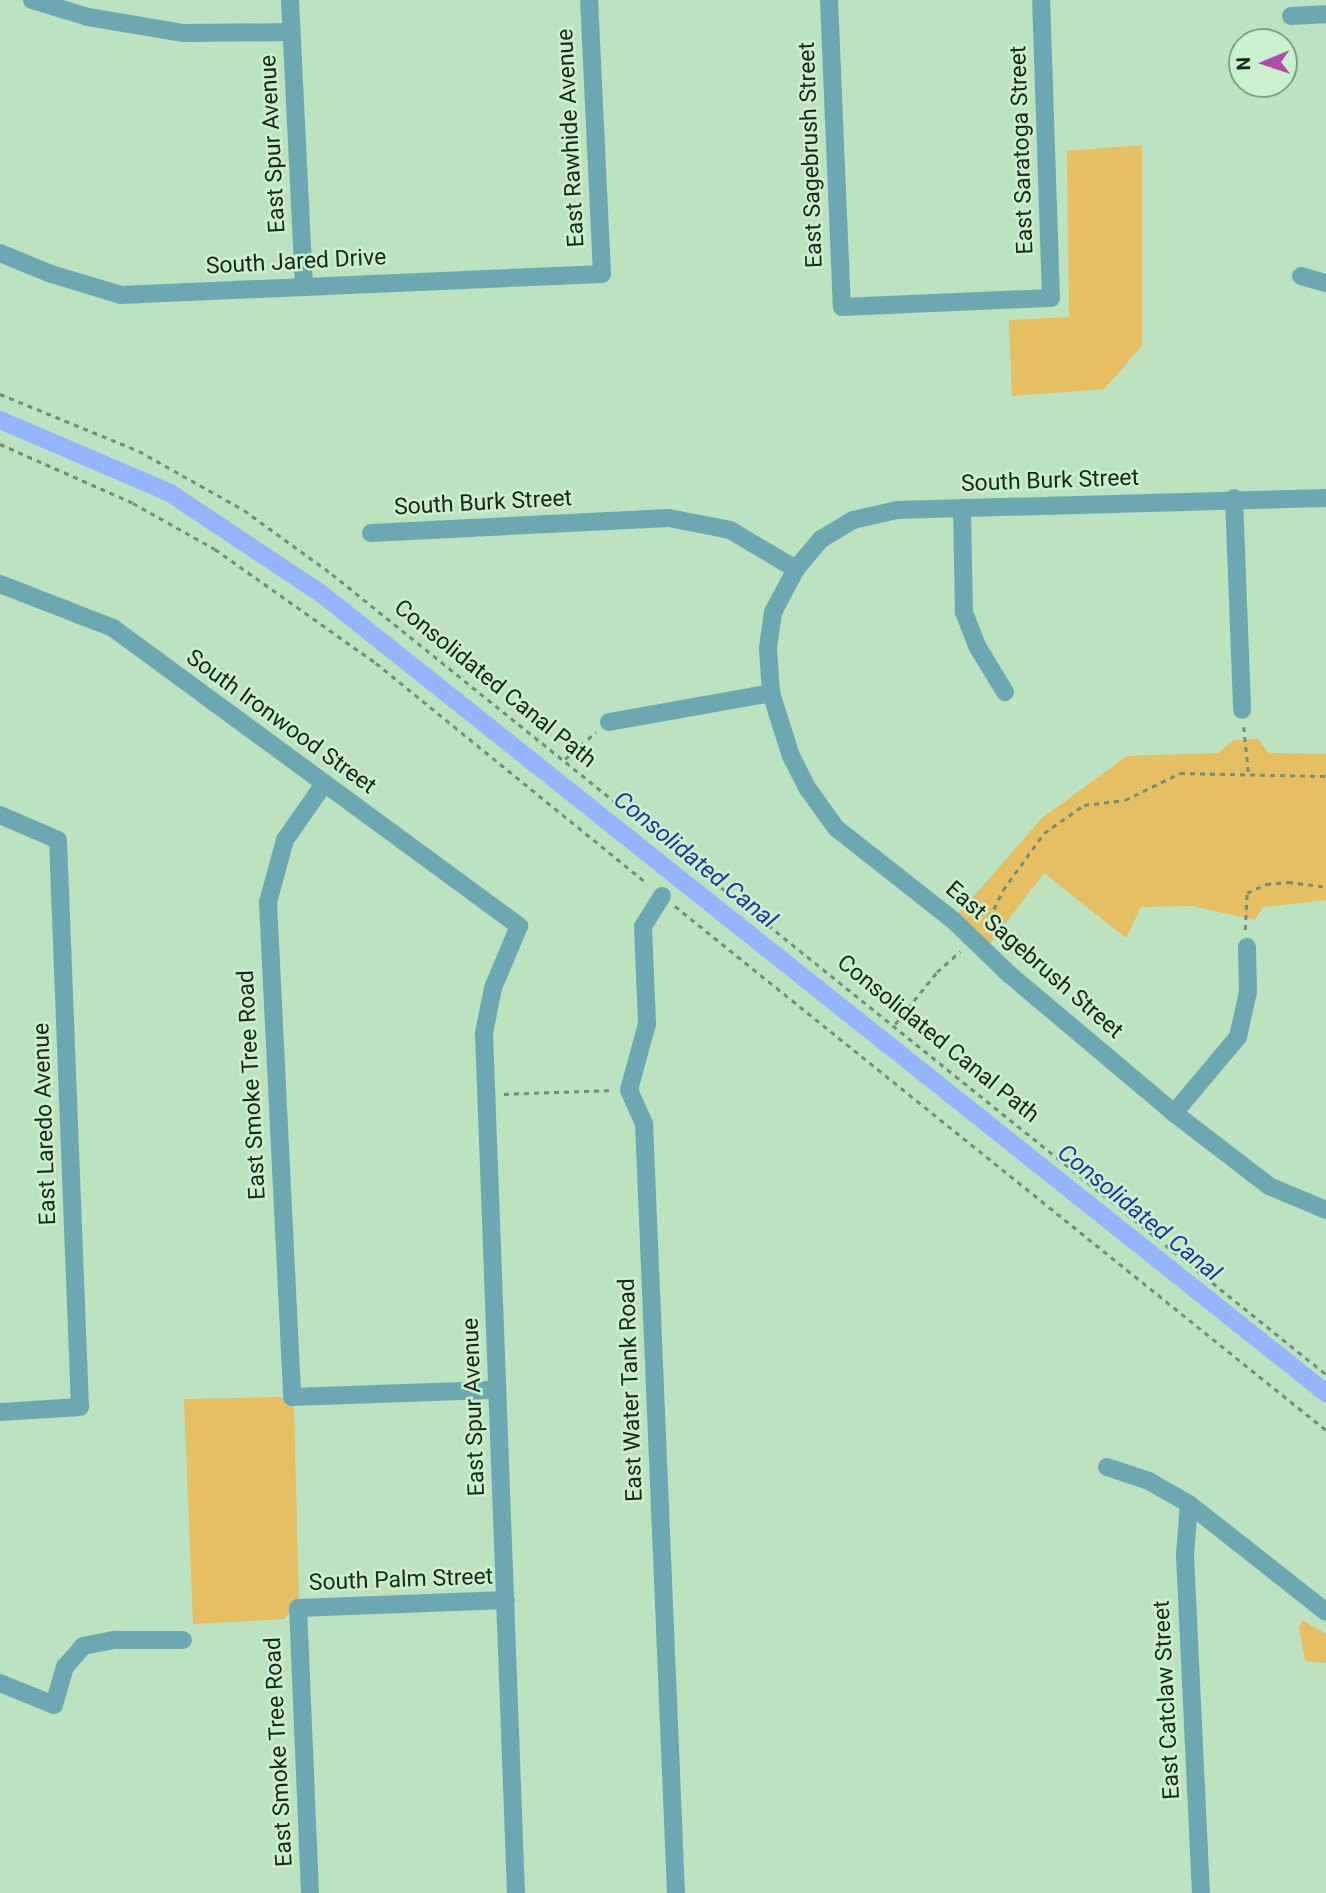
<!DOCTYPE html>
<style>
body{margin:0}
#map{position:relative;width:1326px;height:1893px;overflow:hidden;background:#bde2c0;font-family:Roboto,sans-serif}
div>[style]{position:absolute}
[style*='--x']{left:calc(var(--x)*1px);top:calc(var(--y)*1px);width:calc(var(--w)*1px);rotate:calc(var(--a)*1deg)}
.green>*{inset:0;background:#e5bf61}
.canal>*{height:18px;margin:-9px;padding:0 9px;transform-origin:9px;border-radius:9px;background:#96b3fe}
.path>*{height:2.5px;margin-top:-1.25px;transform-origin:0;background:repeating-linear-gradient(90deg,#738e75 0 5px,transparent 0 10px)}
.minor>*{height:18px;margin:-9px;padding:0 9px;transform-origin:9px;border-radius:9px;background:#6ca8b1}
span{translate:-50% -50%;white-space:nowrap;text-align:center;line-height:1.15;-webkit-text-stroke:5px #caf0cd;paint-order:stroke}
.street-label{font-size:23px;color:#19271a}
.water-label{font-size:24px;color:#2138a1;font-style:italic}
.north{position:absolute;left:1228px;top:28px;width:70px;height:70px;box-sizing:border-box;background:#caf0cd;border:2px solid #83a085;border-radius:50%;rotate:268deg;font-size:19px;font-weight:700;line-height:28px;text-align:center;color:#19271a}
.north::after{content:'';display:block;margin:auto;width:24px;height:32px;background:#b04bb0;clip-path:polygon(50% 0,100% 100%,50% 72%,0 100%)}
</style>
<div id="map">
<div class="green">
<i style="clip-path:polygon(1142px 145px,1142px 346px,1104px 389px,1012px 396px,1009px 320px,1069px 317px,1067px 151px)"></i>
<i style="clip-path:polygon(1258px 739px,1269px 753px,1326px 754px,1326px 900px,1263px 907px,1255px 920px,1192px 906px,1141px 907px,1126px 938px,1044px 873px,986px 949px,953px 920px,1042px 818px,1127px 756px,1218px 753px,1234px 740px)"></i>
<i style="clip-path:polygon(280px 1397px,294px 1409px,299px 1601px,284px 1619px,193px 1624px,184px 1399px)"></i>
<i style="clip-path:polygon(1302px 1620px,1326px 1634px,1326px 1663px,1305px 1661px,1299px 1628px)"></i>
</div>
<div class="canal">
<i style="--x:0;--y:420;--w:185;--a:23.2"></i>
<i style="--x:170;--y:493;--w:184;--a:33.7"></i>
<i style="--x:323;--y:595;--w:1282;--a:38.51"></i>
</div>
<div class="path">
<i style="--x:0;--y:394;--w:150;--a:22.3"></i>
<i style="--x:139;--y:451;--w:120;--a:29.3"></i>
<i style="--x:244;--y:510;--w:109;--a:36"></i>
<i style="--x:332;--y:574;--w:1276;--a:38.83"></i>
<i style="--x:0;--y:444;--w:145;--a:23.9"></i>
<i style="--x:133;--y:503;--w:94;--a:29.3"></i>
<i style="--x:215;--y:549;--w:197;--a:35.3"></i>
<i style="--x:376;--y:663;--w:350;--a:39.1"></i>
<i style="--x:1244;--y:727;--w:49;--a:84.2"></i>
<i style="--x:565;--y:759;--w:41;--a:-41.1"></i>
<i style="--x:675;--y:906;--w:836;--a:38.83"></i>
<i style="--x:985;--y:927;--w:41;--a:-64.1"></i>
<i style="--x:1003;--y:890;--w:70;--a:-54.3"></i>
<i style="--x:1044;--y:833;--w:49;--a:-35"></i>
<i style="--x:1084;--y:805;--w:41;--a:-7"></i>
<i style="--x:1125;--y:800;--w:61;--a:-26.1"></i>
<i style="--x:1180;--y:773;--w:146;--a:1.2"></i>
<i style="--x:1245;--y:930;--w:37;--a:-87"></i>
<i style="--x:1247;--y:893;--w:21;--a:-25"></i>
<i style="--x:1266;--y:884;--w:22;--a:-5"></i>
<i style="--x:1288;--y:882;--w:38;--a:7"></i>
<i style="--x:895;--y:1024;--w:67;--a:-51.1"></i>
<i style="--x:937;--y:972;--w:31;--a:-42"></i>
<i style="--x:504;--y:1094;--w:109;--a:-2.1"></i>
</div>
<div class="minor">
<i style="--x:32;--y:0;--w:59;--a:16.9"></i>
<i style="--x:88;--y:17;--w:97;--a:9.5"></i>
<i style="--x:184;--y:33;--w:107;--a:-0.5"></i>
<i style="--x:290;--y:0;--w:286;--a:87.2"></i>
<i style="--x:829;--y:0;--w:307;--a:87.6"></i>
<i style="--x:842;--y:307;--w:209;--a:-2.5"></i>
<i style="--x:1051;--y:298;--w:298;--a:-91.9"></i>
<i style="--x:1291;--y:16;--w:35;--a:-3"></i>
<i style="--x:0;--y:253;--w:55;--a:22.4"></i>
<i style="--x:51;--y:274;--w:73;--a:16.7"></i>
<i style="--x:121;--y:295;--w:481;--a:-2.5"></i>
<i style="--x:602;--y:274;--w:274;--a:-92.7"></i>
<i style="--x:1301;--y:276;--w:26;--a:16"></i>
<i style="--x:1234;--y:498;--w:212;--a:87.8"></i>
<i style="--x:1326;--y:498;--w:429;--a:178.4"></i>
<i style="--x:897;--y:510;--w:45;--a:167.2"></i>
<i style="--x:853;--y:520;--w:37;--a:149"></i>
<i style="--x:821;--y:539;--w:39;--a:130"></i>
<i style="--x:796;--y:569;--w:49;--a:118.1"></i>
<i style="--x:773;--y:612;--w:37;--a:98"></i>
<i style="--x:768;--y:649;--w:44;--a:86.1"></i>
<i style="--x:771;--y:693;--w:66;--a:72.4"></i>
<i style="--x:791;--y:756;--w:37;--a:63"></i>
<i style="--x:808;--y:789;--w:48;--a:54.3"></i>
<i style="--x:836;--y:828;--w:149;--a:38.2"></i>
<i style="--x:953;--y:920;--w:78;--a:44"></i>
<i style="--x:1009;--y:974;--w:216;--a:40.1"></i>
<i style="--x:1174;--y:1113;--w:120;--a:37.5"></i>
<i style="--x:1269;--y:1186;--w:62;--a:22.8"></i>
<i style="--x:962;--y:510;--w:102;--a:88.9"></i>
<i style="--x:964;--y:612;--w:36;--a:69"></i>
<i style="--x:977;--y:646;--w:54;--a:58.7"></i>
<i style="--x:371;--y:533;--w:298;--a:-2.9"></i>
<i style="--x:669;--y:518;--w:62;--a:11.1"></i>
<i style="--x:730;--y:530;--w:77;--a:30.6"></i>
<i style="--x:0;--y:584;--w:121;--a:21.3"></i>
<i style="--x:113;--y:628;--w:504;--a:36.28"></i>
<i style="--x:519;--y:926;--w:67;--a:112.8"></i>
<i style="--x:493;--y:988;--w:46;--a:101.3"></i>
<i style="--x:484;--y:1033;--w:861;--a:87.87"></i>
<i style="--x:609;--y:722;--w:165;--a:-10.1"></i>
<i style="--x:324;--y:784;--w:68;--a:124.9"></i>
<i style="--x:285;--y:840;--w:64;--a:105.3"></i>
<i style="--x:268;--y:902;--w:496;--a:87.2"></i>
<i style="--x:292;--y:1397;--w:205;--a:-2"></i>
<i style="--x:0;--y:815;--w:63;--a:23.3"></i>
<i style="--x:58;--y:840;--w:567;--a:87.78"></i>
<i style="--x:80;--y:1407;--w:80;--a:176.4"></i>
<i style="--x:662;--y:896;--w:36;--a:122"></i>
<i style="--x:643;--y:927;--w:97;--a:87.6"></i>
<i style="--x:647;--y:1024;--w:68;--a:105.3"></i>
<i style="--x:629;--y:1090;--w:36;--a:66"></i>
<i style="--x:644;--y:1123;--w:771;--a:87.62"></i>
<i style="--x:1174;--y:1113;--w:99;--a:-49.9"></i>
<i style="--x:1238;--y:1037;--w:46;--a:-77.5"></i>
<i style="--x:1248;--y:992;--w:45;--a:-91.3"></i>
<i style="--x:1107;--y:1467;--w:44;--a:18.4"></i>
<i style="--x:1149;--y:1481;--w:46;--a:29.9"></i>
<i style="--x:1189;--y:1504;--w:174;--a:38.2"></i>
<i style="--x:1189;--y:1504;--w:51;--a:94.5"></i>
<i style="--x:1185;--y:1555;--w:338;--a:87.3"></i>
<i style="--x:0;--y:1683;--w:58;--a:22.2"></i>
<i style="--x:54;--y:1705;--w:40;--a:-74"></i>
<i style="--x:65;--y:1667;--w:28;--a:-49"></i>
<i style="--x:83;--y:1646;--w:33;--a:-11"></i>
<i style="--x:115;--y:1640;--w:68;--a:0"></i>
<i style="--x:310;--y:1893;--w:285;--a:-92.4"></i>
<i style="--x:298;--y:1608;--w:208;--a:-2.2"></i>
</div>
<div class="street-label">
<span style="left:571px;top:138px;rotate:-93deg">East Rawhide Avenue</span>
<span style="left:273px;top:144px;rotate:-93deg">East Spur Avenue</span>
<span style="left:1022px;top:150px;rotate:-92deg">East Saratoga Street</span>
<span style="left:811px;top:155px;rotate:-92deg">East Sagebrush Street</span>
<span style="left:296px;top:262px;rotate:-3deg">South Jared Drive</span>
<span style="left:1050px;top:481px;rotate:-2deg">South Burk Street</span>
<span style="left:483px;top:503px;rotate:-3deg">South Burk Street</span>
<span style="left:495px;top:684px;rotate:39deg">Consolidated Canal Path</span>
<span style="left:281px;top:722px;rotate:36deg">South Ironwood Street</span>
<span style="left:1034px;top:960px;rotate:41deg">East Sagebrush Street</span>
<span style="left:938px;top:1039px;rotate:39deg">Consolidated Canal Path</span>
<span style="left:252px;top:1085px;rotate:-93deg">East Smoke Tree Road</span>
<span style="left:45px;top:1124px;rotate:-92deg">East Laredo Avenue</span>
<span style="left:631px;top:1390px;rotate:-92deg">East Water Tank Road</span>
<span style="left:474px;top:1407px;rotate:-92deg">East Spur Avenue</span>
<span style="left:401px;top:1580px;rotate:-2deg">South Palm Street</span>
<span style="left:1167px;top:1700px;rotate:-93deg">East Catclaw Street</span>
<span style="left:279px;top:1752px;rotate:-93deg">East Smoke Tree Road</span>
</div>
<div class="water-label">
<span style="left:695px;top:860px;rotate:39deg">Consolidated Canal</span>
<span style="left:1139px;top:1213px;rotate:39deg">Consolidated Canal</span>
</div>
<div class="north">N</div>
</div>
